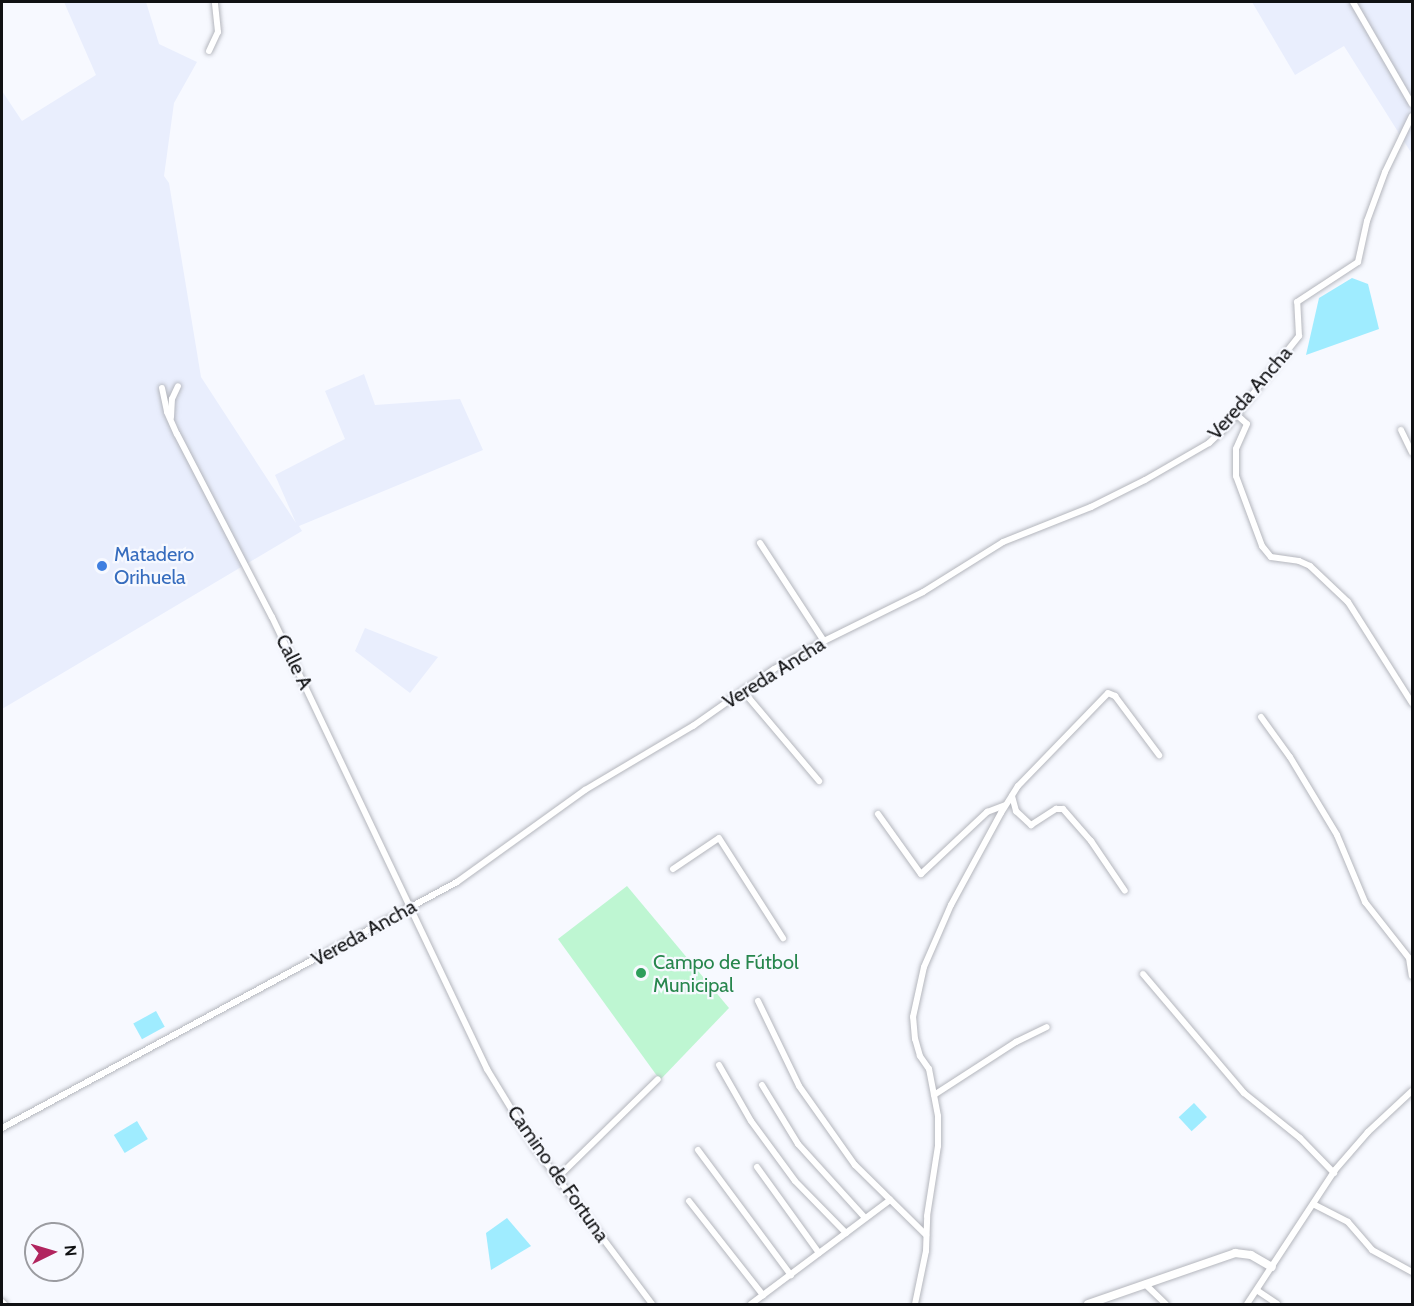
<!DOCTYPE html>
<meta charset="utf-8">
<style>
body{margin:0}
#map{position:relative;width:1414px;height:1306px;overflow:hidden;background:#f7f9ff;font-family:Cabin,sans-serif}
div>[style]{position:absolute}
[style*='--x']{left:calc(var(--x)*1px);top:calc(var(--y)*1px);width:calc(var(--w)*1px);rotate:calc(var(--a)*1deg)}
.built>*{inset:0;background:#e9eefd}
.green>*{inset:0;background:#bef6d2}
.water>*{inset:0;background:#9fecff;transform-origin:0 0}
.roads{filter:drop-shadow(0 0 2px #b4b6bd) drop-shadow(0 0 2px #b4b6bd)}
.minor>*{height:6px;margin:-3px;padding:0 3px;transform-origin:3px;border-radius:3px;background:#fff}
.tertiary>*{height:8px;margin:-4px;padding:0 4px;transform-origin:4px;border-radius:4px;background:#fff}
.dots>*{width:16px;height:16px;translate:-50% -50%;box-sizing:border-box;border:3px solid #f7f9ff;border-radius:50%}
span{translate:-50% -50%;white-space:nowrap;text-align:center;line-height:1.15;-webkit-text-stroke:4.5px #f7f9ff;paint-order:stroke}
.street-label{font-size:20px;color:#101113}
.shop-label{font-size:20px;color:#366cbe}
.left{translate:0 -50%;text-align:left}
.leisure-label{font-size:20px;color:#27864d}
.frame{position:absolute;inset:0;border:3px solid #101113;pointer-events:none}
.north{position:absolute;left:24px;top:1222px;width:60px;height:60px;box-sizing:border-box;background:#f7f9ff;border:2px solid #9b9ca1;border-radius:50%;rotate:85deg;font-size:16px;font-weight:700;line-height:24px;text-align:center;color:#101113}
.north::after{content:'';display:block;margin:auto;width:21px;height:27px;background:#b1255f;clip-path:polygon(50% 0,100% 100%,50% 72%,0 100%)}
</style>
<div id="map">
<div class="built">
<i style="clip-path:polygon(64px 2px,146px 2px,159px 44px,197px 62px,174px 103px,164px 176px,169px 183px,201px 377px,296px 523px,275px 475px,345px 439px,325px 391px,364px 374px,375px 405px,460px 399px,483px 450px,299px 526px,302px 531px,2px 709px,2px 91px,22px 121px,96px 75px)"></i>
<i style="clip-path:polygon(1252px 2px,1412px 2px,1412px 154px,1344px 46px,1295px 75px)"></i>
<i style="clip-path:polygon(365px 628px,438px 657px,410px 693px,355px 651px)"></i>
</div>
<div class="green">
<i style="clip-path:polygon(627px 886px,729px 1008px,660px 1080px,558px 939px)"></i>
</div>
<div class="water">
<i style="clip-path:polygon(1352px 278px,1368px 284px,1379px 329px,1306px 355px,1319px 298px)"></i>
<i style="left:156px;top:1011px;width:18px;height:26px;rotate:61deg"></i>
<i style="left:1194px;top:1103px;width:19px;height:21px;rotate:47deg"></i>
<i style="left:137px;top:1121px;width:21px;height:27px;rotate:59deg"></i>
<i style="clip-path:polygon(507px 1218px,531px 1246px,491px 1270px,486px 1233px)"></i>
</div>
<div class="roads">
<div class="minor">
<i style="--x:1353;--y:2;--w:118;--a:60"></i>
<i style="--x:209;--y:51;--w:21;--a:-65"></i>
<i style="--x:218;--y:32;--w:30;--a:-96"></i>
<i style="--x:162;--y:388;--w:25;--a:78"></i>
<i style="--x:167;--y:412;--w:24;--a:66"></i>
<i style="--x:177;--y:434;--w:206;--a:62.6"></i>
<i style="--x:272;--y:617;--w:501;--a:64.56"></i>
<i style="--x:487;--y:1069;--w:92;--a:58.7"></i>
<i style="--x:535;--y:1148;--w:195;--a:53.1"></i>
<i style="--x:1237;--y:415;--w:13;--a:42"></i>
<i style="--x:1247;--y:424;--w:27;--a:114"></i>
<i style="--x:1236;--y:449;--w:27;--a:90"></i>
<i style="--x:1236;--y:476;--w:75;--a:69.6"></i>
<i style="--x:1262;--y:546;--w:14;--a:51"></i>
<i style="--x:1271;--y:557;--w:28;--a:8"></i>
<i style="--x:1299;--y:561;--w:12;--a:24"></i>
<i style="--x:1310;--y:566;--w:52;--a:43.5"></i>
<i style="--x:1348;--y:602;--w:120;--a:57.6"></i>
<i style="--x:171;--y:417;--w:18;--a:-87"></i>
<i style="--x:172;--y:399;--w:14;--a:-65"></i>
<i style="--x:1401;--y:430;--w:25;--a:64"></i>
<i style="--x:760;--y:543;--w:117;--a:56.9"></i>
<i style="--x:743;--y:691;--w:118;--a:49.8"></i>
<i style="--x:1261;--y:717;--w:49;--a:54.1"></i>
<i style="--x:1290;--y:757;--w:91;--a:58.9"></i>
<i style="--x:1337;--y:835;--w:73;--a:67.3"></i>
<i style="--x:1365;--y:902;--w:71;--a:51.8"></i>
<i style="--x:1409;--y:958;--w:18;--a:81"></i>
<i style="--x:1012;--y:796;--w:16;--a:75"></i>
<i style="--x:1016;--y:811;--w:21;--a:43"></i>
<i style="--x:1031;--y:825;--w:30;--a:-33"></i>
<i style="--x:1056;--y:809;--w:7;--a:0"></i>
<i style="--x:1063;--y:809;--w:43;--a:48.8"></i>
<i style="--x:1091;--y:841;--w:60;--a:55.8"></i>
<i style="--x:878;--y:814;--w:74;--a:54.4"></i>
<i style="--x:921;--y:874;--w:91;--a:-43.2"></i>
<i style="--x:987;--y:812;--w:19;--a:-21"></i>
<i style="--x:673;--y:869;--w:55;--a:-34"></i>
<i style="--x:719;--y:838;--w:119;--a:57.4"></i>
<i style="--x:1143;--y:974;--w:156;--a:49.7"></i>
<i style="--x:1244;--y:1093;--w:72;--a:38.8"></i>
<i style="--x:1300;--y:1138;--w:49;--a:45.8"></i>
<i style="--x:758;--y:1001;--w:94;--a:64.2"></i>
<i style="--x:799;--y:1086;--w:97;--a:54.7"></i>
<i style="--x:855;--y:1165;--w:100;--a:44.6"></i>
<i style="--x:719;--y:1065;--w:64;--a:60.3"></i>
<i style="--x:751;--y:1121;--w:74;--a:53.7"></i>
<i style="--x:795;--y:1181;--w:73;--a:45.6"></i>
<i style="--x:762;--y:1085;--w:69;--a:58.6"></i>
<i style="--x:798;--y:1144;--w:100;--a:47.8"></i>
<i style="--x:934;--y:1095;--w:98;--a:-32.9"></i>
<i style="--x:1016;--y:1042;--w:34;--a:-26"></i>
<i style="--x:2;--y:1128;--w:517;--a:-28.4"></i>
<i style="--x:457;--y:882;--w:158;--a:-35.7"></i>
<i style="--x:585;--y:790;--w:126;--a:-30.7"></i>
<i style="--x:693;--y:726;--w:99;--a:-35.1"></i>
<i style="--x:774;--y:669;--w:57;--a:-29.2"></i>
<i style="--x:824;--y:641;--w:110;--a:-26.3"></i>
<i style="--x:923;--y:592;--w:94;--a:-32"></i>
<i style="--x:1003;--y:542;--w:95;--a:-21.7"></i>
<i style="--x:1091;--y:507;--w:60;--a:-26.6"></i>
<i style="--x:1145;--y:480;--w:74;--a:-30"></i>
<i style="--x:1209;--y:443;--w:26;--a:-43"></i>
<i style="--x:1228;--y:425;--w:114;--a:-51.4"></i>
<i style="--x:1299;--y:336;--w:34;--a:-93"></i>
<i style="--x:1297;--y:302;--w:73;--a:-33.3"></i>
<i style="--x:1358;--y:262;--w:42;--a:-77.6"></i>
<i style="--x:1367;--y:221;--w:52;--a:-69.8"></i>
<i style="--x:1385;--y:172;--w:62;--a:-64.3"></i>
<i style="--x:698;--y:1150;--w:156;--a:53.4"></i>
<i style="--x:757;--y:1167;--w:106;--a:54.2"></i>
<i style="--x:557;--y:1178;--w:141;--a:-44.4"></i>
<i style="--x:689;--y:1201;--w:120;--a:51.8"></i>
<i style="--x:1313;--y:1204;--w:39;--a:27"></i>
<i style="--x:1348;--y:1222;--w:37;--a:49"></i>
<i style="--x:1372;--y:1250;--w:46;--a:28.8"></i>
<i style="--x:1145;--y:1284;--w:29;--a:44"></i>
<i style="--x:1258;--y:1291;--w:23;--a:34"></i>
<i style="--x:2;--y:1302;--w:3;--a:45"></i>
<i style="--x:751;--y:1304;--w:174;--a:-36.8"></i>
<i style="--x:915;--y:1304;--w:54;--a:-78.3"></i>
<i style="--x:926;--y:1251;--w:35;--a:-88"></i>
<i style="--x:927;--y:1216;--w:71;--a:-81.1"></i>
<i style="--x:938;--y:1146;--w:30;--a:-90"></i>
<i style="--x:938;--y:1116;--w:48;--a:-100.8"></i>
<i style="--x:929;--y:1069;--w:16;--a:-125"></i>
<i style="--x:920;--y:1056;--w:18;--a:-106"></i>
<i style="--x:915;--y:1039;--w:22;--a:-95"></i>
<i style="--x:913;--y:1017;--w:51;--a:-77.6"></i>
<i style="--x:924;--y:967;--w:68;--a:-66.5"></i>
<i style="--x:951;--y:905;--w:105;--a:-61.5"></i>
<i style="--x:1001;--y:813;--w:32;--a:-58"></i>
<i style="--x:1018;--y:786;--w:129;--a:-45.9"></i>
<i style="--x:1108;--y:693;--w:8;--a:23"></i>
<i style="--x:1115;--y:696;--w:74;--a:53.3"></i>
<i style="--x:1247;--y:1304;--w:160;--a:-56.7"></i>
<i style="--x:1335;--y:1170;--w:50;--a:-49"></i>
<i style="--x:1368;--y:1132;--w:60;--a:-43"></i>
</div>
<div class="tertiary">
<i style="--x:1088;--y:1304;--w:156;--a:-19.1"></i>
<i style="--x:1235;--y:1253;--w:16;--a:7"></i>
<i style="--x:1251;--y:1255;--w:24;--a:30"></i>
</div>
</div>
<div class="dots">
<i style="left:102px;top:566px;background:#3f7fe0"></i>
<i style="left:641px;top:973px;background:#2e9e5b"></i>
</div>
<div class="street-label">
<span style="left:1250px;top:393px;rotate:-49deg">Vereda Ancha</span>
<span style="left:294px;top:662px;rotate:64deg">Calle A</span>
<span style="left:774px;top:673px;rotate:-32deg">Vereda Ancha</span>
<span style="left:364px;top:933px;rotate:-29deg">Vereda Ancha</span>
<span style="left:558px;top:1174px;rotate:55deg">Camino de Fortuna</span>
</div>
<div class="shop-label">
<span class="left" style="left:114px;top:566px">Matadero<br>Orihuela</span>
</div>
<div class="leisure-label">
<span class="left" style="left:653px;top:974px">Campo de Fútbol<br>Municipal</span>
</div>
<div class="frame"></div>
<div class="north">N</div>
</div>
